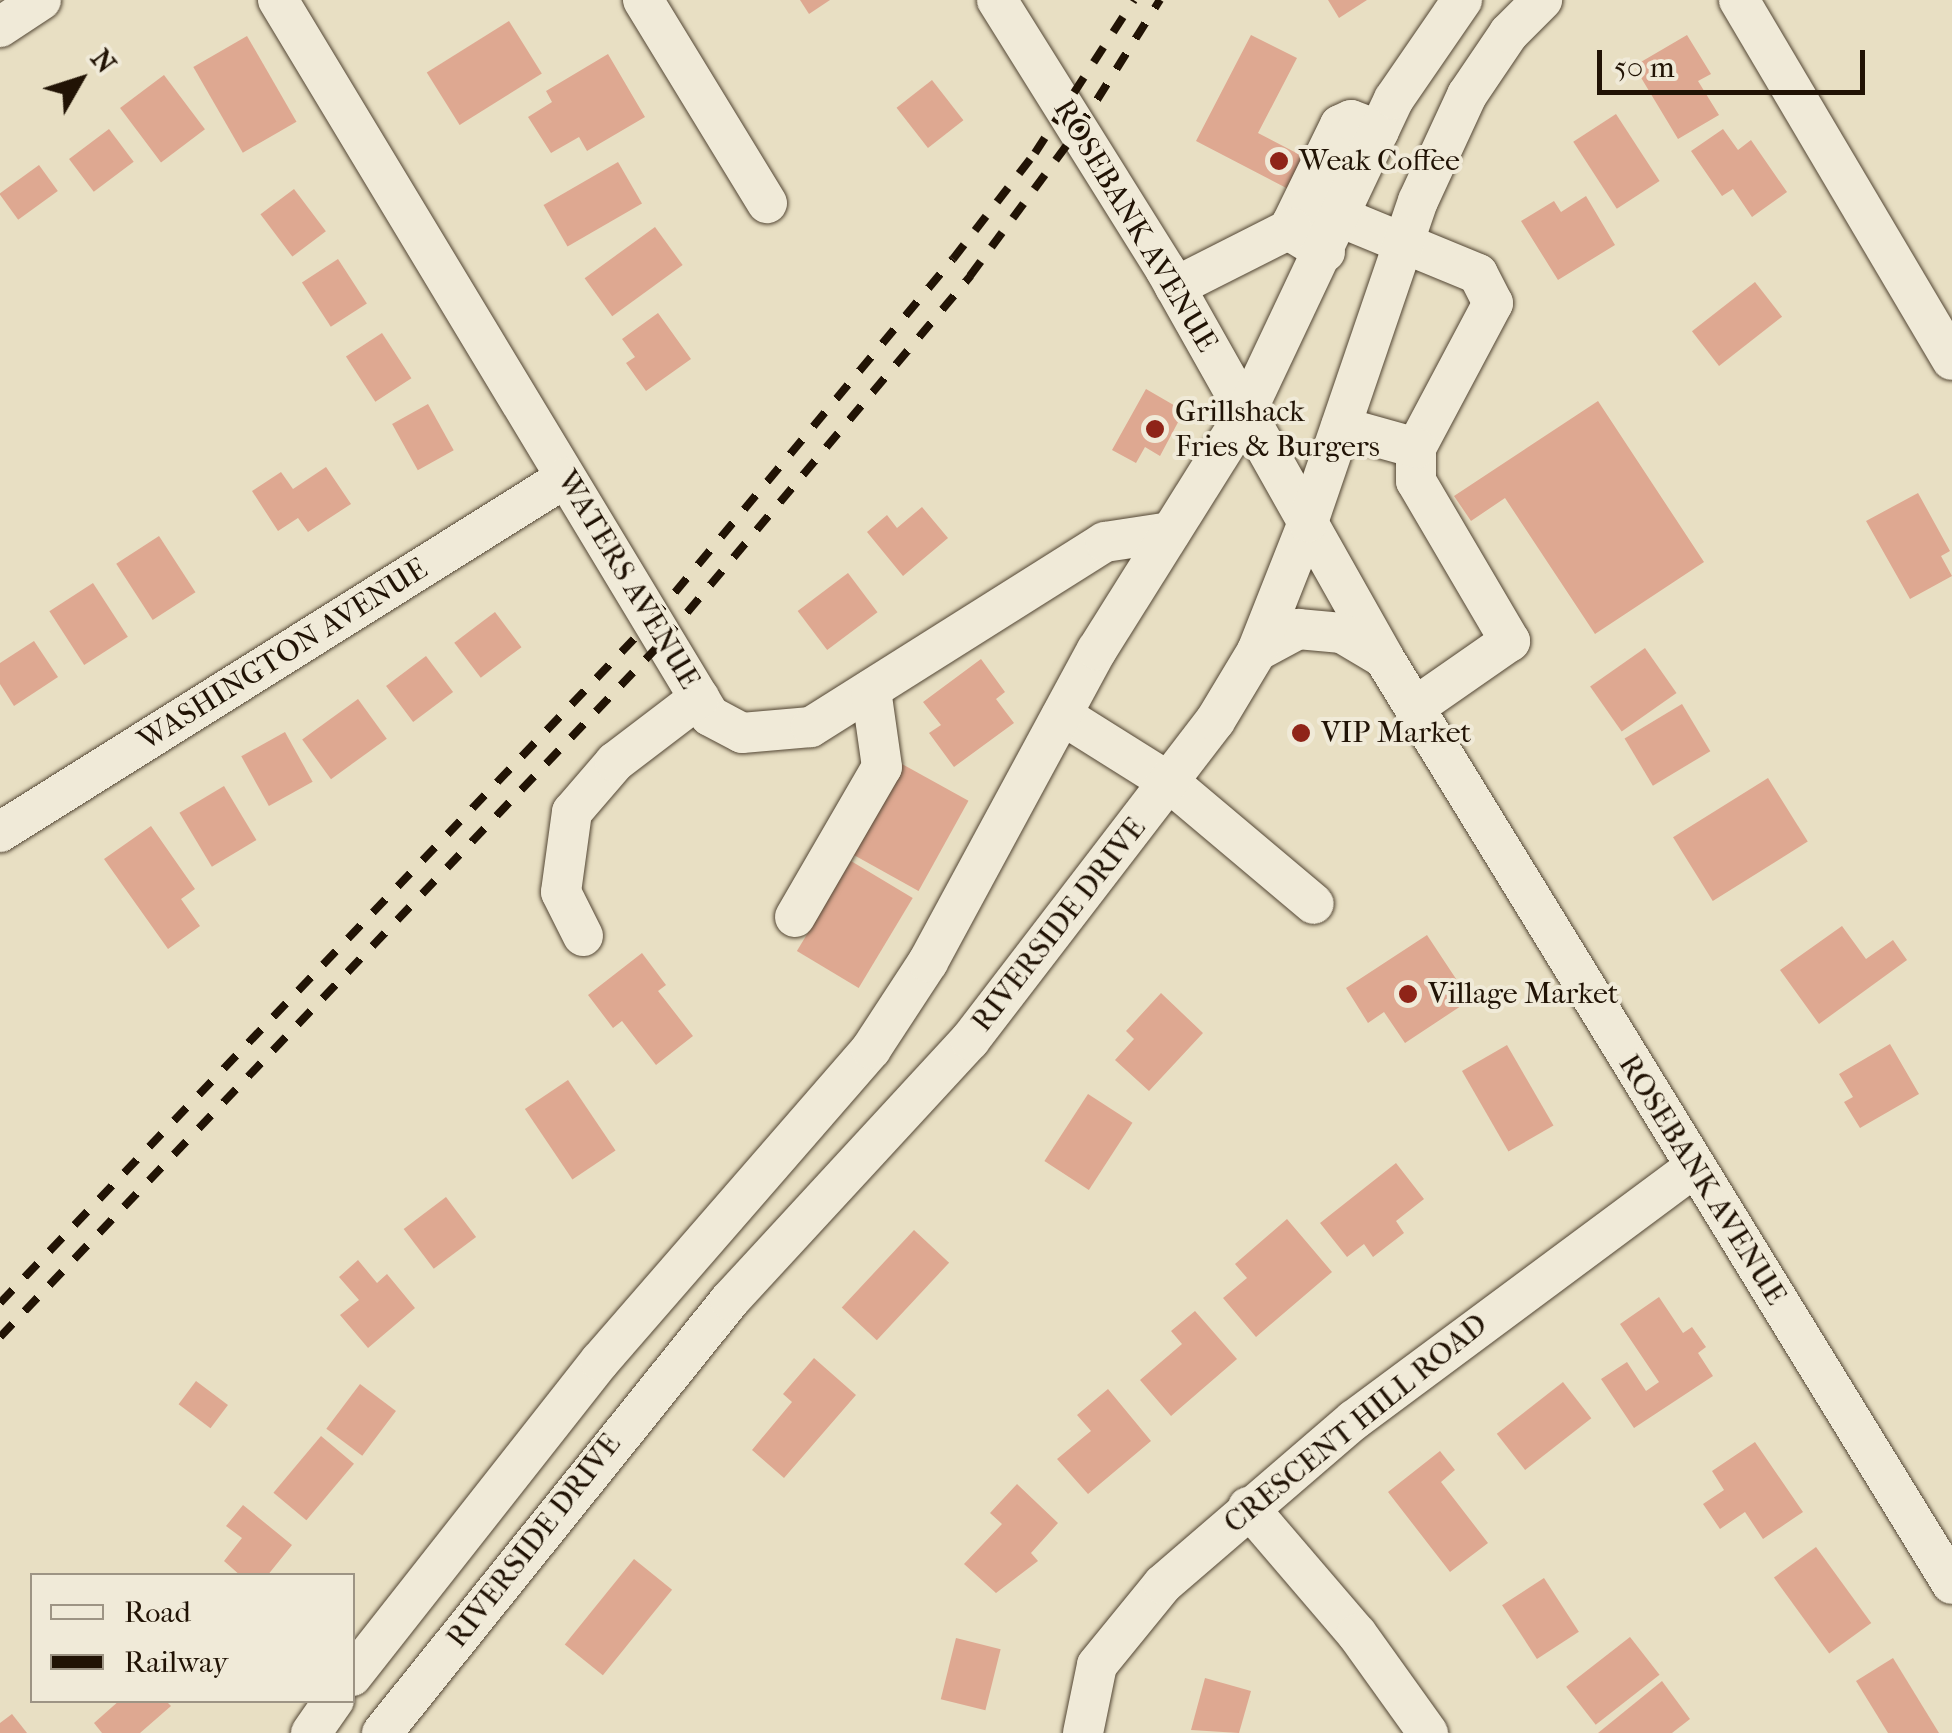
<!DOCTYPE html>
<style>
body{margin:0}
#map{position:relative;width:1952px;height:1733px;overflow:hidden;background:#e8dfc3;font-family:"IM FELL French Canon",serif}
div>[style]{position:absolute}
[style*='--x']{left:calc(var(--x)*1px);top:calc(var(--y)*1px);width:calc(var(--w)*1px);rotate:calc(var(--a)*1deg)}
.building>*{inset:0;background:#dea891;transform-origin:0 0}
.roads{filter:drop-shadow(0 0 2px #534634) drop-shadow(0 0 2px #534634)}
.minor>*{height:40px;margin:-20px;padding:0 20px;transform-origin:20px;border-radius:20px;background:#f0ead8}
.rail>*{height:8px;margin-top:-4px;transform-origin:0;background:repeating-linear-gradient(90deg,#211305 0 18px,transparent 0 36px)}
.dots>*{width:28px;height:28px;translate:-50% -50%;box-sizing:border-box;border:5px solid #f0ead8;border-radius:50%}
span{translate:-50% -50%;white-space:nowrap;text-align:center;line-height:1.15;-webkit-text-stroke:8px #f0ead8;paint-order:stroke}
.poi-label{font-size:30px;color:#211305}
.left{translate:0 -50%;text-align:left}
.street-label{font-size:30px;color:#211305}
.legend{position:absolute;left:30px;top:1573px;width:325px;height:130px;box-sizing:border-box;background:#f0ead8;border:2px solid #9d9484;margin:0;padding:12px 18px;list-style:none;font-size:30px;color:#211305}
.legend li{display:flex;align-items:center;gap:20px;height:50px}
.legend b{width:50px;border:2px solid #9d9484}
.north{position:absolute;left:30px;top:30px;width:100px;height:100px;-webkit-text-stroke:8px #f0ead8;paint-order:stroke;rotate:51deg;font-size:28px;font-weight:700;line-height:40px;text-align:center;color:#211305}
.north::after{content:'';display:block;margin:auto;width:35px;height:45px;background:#211305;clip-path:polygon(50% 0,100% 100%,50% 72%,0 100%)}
.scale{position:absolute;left:1597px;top:50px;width:268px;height:45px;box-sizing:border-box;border:5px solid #211305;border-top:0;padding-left:12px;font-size:30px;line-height:35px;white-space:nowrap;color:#211305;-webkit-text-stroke:8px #f0ead8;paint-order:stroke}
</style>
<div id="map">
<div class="building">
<i style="clip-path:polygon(800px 0,830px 0,809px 14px)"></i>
<i style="clip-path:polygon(1328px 0,1367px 0,1339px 18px)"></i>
<i style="left:509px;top:21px;width:62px;height:97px;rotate:58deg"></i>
<i style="clip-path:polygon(1251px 35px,1297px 58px,1258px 133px,1310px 160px,1294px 192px,1196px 141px)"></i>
<i style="clip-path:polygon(1687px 35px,1711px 74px,1698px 81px,1719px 115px,1678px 139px,1634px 66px)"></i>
<i style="left:247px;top:36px;width:99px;height:62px;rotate:60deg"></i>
<i style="clip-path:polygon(608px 54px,645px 117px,587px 151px,579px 137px,551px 153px,528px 117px,552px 102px,546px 91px)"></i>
<i style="left:164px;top:75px;width:68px;height:55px;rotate:53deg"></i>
<i style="left:932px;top:80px;width:51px;height:45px;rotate:52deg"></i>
<i style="left:1616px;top:114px;width:80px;height:51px;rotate:57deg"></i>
<i style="left:109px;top:129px;width:41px;height:50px;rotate:53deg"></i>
<i style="clip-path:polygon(1723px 129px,1738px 150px,1751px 140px,1787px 192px,1752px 217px,1733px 189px,1722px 196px,1691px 151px)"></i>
<i style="left:618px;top:162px;width:48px;height:86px;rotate:60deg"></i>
<i style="left:39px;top:165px;width:32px;height:49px;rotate:54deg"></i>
<i style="left:294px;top:189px;width:53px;height:42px;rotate:53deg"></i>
<i style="clip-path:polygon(1586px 196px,1615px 245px,1558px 280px,1521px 221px,1554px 201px,1561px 212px)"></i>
<i style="left:655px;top:227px;width:47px;height:87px;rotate:54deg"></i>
<i style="left:338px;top:259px;width:53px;height:43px;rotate:57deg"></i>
<i style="left:1755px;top:282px;width:44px;height:80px;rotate:52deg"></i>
<i style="clip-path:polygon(658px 313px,691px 359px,646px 391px,626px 363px,635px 357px,622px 339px)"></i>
<i style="left:382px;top:333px;width:54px;height:43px;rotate:57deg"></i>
<i style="clip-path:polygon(1146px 389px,1184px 411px,1160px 456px,1145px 447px,1136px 463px,1112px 450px)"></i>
<i style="clip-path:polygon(1598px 401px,1704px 562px,1595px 634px,1505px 498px,1471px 521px,1454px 496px)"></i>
<i style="left:428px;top:404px;width:53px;height:41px;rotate:61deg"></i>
<i style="clip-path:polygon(326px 467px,351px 504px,308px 532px,298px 518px,278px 531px,252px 491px,281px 472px,293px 489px)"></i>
<i style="clip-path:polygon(1918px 493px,1950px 551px,1941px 556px,1952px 576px,1910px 599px,1866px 521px)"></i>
<i style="clip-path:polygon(922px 507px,948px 538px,903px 576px,867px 532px,887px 515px,897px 528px)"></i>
<i style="left:159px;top:536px;width:67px;height:51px;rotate:57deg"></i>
<i style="left:848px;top:573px;width:49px;height:63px;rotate:53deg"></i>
<i style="left:93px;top:583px;width:64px;height:52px;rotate:57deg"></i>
<i style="left:495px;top:612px;width:44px;height:51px;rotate:53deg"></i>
<i style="clip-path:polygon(34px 641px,58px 677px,14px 706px,0 684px,0 663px)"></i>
<i style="left:1645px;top:648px;width:55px;height:67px;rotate:55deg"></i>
<i style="left:426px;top:656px;width:45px;height:50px;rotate:53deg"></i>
<i style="clip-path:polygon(981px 659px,1005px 692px,996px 699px,1014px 723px,954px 767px,929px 733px,941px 725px,923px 702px)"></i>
<i style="left:358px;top:699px;width:49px;height:69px;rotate:54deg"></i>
<i style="left:1682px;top:704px;width:55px;height:67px;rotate:59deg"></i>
<i style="left:285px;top:732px;width:57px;height:50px;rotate:61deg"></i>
<i style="left:902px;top:764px;width:76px;height:103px;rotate:29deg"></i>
<i style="left:1768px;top:778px;width:75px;height:112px;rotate:58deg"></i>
<i style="left:224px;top:786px;width:63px;height:52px;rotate:59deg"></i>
<i style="clip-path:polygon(151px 826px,195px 889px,181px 899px,200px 926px,168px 949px,104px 859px)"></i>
<i style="left:851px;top:861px;width:72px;height:105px;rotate:31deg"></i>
<i style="clip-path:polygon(1842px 926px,1866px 959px,1893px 940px,1907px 960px,1819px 1024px,1780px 970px)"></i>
<i style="clip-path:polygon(1427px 935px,1470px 1000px,1405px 1043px,1384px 1012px,1368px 1023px,1346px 988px)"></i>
<i style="clip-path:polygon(642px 953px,666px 985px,658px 991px,693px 1036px,656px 1065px,622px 1021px,613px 1028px,588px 995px)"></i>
<i style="clip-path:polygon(1161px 993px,1203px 1033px,1149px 1091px,1115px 1060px,1134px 1039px,1126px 1031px)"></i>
<i style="clip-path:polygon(1890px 1044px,1919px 1094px,1860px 1128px,1844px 1102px,1853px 1097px,1839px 1074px)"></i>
<i style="left:1507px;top:1045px;width:93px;height:52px;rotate:60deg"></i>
<i style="left:568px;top:1080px;width:85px;height:52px;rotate:56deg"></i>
<i style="left:1088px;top:1094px;width:53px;height:80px;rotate:33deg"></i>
<i style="clip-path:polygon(1396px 1163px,1424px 1199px,1396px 1221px,1404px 1233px,1373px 1257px,1364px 1244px,1347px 1257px,1320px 1223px)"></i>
<i style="left:446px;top:1197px;width:50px;height:53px;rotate:53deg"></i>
<i style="clip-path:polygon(1287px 1219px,1332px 1272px,1256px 1337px,1223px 1298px,1247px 1278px,1235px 1264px)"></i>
<i style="left:914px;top:1230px;width:48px;height:106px;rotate:43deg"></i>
<i style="clip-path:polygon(358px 1260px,377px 1283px,387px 1274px,415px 1308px,368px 1348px,340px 1315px,359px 1300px,339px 1277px)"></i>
<i style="clip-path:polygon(1659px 1297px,1683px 1333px,1692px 1327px,1706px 1347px,1698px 1353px,1713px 1376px,1634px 1428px,1601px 1379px,1627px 1362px,1646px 1391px,1659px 1382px,1620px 1324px)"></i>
<i style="clip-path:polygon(1195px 1311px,1237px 1359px,1171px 1416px,1140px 1380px,1182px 1344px,1171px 1331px)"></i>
<i style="clip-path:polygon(814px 1358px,856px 1395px,784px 1478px,752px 1450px,792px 1402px,783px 1394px)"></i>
<i style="left:196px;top:1381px;width:40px;height:29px;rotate:37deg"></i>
<i style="left:1563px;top:1382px;width:46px;height:84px;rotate:52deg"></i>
<i style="left:360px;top:1384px;width:45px;height:56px;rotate:37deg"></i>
<i style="clip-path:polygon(1108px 1389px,1151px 1441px,1088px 1494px,1057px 1459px,1091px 1431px,1077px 1415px)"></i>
<i style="left:321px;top:1436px;width:43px;height:74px;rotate:40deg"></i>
<i style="clip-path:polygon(1755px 1442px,1803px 1512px,1763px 1539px,1745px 1512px,1720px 1529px,1703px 1504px,1724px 1490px,1712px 1471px)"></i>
<i style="clip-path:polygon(1440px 1451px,1455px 1470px,1441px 1482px,1488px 1543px,1450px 1572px,1388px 1492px)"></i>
<i style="clip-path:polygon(1017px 1484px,1058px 1523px,1031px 1553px,1038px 1561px,996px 1593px,964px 1564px,1002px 1524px,990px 1513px)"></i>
<i style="clip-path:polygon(243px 1505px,292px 1545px,267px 1576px,241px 1576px,224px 1561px,242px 1538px,226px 1526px)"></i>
<i style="left:1816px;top:1547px;width:94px;height:52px;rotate:54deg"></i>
<i style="left:634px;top:1559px;width:49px;height:110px;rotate:39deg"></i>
<i style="left:1544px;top:1578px;width:64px;height:50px;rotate:57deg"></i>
<i style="left:1630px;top:1637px;width:48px;height:81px;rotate:52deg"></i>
<i style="left:956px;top:1638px;width:46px;height:63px;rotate:14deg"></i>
<i style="clip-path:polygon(1893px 1658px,1939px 1733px,1888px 1733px,1856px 1681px)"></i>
<i style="clip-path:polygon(1205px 1678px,1251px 1691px,1239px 1733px,1191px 1730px)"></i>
<i style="clip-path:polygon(1662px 1681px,1690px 1719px,1672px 1733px,1598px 1733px)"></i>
<i style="clip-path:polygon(120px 1700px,165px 1700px,171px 1706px,140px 1733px,102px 1733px,94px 1723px)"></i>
<i style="clip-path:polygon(12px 1714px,27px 1733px,0 1733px,0 1723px)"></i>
</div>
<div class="roads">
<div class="minor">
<i style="--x:278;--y:0;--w:836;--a:58.9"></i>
<i style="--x:710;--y:716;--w:36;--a:28"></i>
<i style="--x:742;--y:733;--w:69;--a:-5"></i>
<i style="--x:811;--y:727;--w:347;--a:-32.2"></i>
<i style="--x:1105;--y:542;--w:66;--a:-8.7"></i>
<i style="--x:643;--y:0;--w:238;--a:58.6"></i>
<i style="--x:997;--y:0;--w:317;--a:58"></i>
<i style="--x:1165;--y:269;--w:446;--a:60.6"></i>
<i style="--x:1384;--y:658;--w:1086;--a:58.48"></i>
<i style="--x:1739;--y:0;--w:418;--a:59.4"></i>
<i style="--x:0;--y:27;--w:49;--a:-33.4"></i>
<i style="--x:1340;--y:217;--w:149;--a:22.4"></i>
<i style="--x:1478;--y:274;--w:33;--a:63"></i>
<i style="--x:1493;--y:303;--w:164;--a:118"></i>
<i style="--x:1416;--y:448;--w:33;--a:90"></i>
<i style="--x:1416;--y:481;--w:186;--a:59.6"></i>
<i style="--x:1510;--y:641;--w:116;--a:145.2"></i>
<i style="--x:1325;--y:252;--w:37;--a:-149"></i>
<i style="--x:1293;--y:233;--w:10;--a:-96"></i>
<i style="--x:1292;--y:223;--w:109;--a:-63.9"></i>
<i style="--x:1340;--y:125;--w:12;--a:-24"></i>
<i style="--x:1351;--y:120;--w:30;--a:21"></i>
<i style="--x:1175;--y:287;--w:131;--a:-26.8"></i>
<i style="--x:1341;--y:427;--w:78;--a:15.6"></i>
<i style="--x:1257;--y:651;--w:47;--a:-28.2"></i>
<i style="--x:1298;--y:629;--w:44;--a:5.2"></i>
<i style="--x:1342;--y:633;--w:49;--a:30.8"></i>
<i style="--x:1062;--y:715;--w:126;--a:32.1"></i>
<i style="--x:1169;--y:782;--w:189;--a:40.1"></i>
<i style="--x:0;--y:832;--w:667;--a:-32.07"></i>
<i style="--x:795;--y:917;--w:173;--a:-59.9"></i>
<i style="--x:882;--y:767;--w:78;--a:-98.1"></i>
<i style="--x:583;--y:936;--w:49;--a:-116.6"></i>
<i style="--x:561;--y:892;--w:81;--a:-82.2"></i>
<i style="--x:572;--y:812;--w:66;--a:-49.3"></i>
<i style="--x:615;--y:762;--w:106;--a:-37.3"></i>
<i style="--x:1248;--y:1507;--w:167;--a:49.4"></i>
<i style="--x:1357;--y:1634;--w:122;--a:54.4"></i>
<i style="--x:352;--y:1676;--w:401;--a:-51.8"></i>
<i style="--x:600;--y:1361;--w:413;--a:-49"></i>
<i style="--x:871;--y:1049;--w:104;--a:-56.8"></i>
<i style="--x:928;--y:962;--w:355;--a:-61.6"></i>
<i style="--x:1097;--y:650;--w:279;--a:-57.9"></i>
<i style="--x:1245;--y:414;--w:348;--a:-64.7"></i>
<i style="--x:1394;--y:99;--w:120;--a:-55.5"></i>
<i style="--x:311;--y:1733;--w:40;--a:-55.1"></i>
<i style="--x:382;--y:1733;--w:556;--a:-51.21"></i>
<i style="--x:730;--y:1300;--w:354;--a:-47.3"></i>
<i style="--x:970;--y:1040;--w:402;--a:-52.5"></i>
<i style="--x:1215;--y:721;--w:82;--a:-59"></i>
<i style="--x:1257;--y:651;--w:139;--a:-68.4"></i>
<i style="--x:1308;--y:522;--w:339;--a:-71.1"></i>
<i style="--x:1418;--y:201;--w:117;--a:-65.2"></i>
<i style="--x:1467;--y:95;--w:75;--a:-55.9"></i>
<i style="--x:1509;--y:33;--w:47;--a:-45"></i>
<i style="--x:1083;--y:1733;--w:69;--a:-78.4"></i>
<i style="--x:1097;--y:1665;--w:104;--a:-50.8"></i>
<i style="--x:1163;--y:1584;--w:252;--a:-40.7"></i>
<i style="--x:1354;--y:1420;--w:422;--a:-36.6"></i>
</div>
</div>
<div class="rail">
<i style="--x:0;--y:1303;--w:944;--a:-46.33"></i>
<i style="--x:652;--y:620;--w:470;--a:-50.2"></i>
<i style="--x:953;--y:259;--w:134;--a:-52.3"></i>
<i style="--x:1035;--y:153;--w:182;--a:-57.1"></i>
<i style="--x:0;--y:1337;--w:963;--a:-46.39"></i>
<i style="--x:664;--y:640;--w:476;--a:-49.9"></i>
<i style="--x:970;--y:276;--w:182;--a:-53.5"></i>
<i style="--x:1078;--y:130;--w:154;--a:-57.8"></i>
</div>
<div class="dots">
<i style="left:1279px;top:161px;background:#8f2418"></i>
<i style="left:1155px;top:429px;background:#8f2418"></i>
<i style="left:1301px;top:733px;background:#8f2418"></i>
<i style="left:1408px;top:994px;background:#8f2418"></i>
</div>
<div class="poi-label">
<span class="left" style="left:1299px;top:161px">Weak Coffee</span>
<span class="left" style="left:1175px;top:429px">Grillshack<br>Fries &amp; Burgers</span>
<span class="left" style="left:1321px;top:733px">VIP Market</span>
<span class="left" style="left:1428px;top:994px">Village Market</span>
</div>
<div class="street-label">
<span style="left:1135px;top:226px;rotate:59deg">ROSEBANK AVENUE</span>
<span style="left:628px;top:580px;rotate:59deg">WATERS AVENUE</span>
<span style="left:283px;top:655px;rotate:-32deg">WASHINGTON AVENUE</span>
<span style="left:1059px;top:925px;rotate:-52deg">RIVERSIDE DRIVE</span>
<span style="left:1702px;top:1180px;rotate:58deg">ROSEBANK AVENUE</span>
<span style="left:1356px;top:1424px;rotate:-39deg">CRESCENT HILL ROAD</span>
<span style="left:534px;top:1541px;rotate:-52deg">RIVERSIDE DRIVE</span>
</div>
<ul class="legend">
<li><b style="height:12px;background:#f0ead8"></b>Road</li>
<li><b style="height:12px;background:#211305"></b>Railway</li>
</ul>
<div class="north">N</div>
<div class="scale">50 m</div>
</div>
